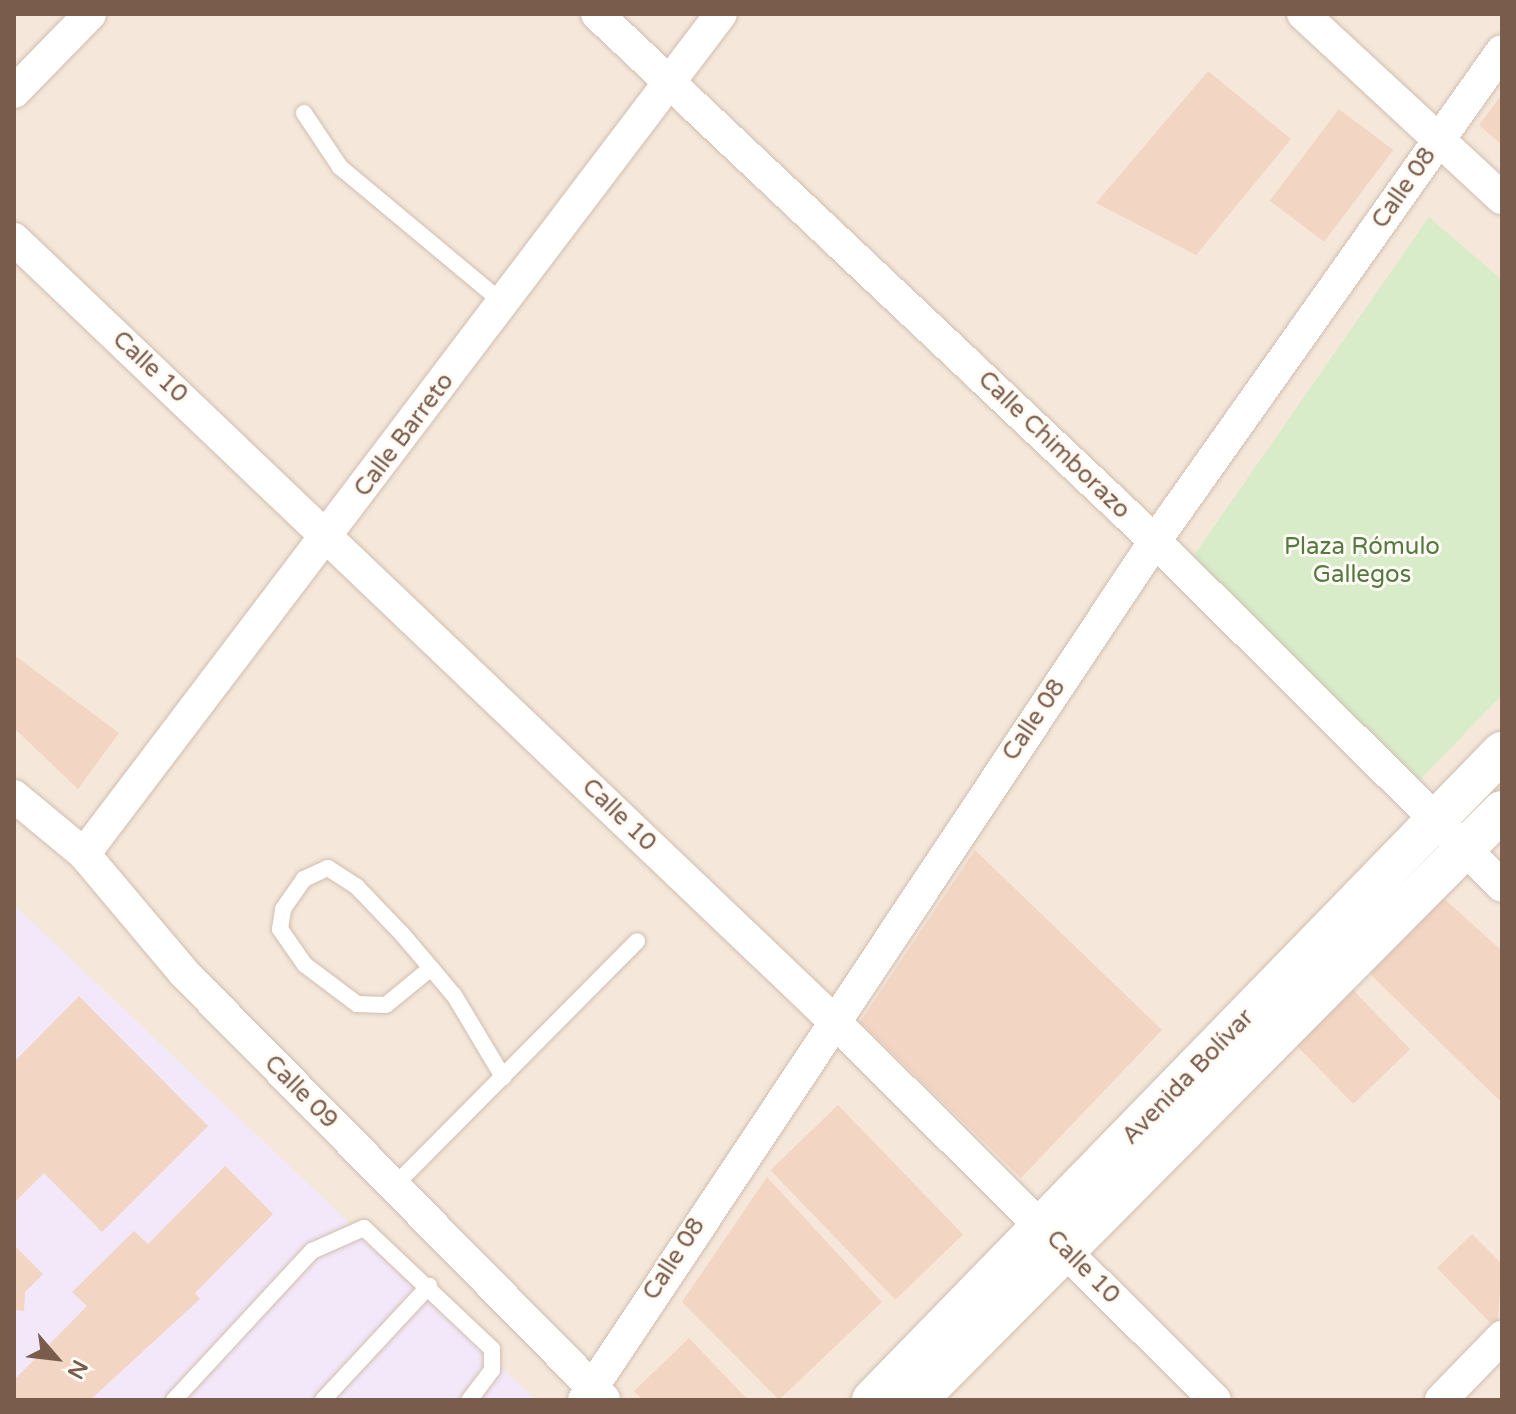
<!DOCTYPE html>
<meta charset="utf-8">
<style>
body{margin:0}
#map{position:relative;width:1516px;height:1414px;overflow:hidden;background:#fdf6ec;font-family:"Varela Round",sans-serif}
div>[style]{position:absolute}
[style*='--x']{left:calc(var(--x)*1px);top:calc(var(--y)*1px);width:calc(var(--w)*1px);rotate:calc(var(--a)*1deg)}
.residential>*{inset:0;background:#f5e8da;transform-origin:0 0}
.education>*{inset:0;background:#f3e8fa}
.green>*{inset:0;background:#d8ecc9}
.building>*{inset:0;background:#f3d5c3;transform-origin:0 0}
.roads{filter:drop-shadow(0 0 2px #d1beb0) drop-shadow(0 0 2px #d1beb0)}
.service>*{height:16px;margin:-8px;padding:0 8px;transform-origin:8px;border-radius:8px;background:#fff}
.minor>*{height:32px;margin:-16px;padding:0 16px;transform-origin:16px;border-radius:16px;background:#fff}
.tertiary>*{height:40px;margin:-20px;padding:0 20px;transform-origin:20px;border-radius:20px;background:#fff}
span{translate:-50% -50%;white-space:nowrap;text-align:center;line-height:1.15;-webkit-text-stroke:6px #fffaf3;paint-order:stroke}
.street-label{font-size:24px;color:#7a5c4d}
.park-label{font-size:24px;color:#537a41}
.frame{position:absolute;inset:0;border:16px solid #7a5c4d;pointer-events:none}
.north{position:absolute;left:16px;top:1318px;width:80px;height:80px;-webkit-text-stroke:6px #fffaf3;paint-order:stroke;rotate:118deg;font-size:22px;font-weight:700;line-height:32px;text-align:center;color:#7a5c4d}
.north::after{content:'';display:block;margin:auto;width:28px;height:36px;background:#7a5c4d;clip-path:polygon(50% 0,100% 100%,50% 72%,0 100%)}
</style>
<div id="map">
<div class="residential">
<i style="left:14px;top:14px;width:1488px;height:1386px"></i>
</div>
<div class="education">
<i style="clip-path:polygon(14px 905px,536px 1400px,14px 1400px)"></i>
</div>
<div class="green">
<i style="clip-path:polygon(1429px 217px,1502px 280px,1502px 695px,1399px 801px,1181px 574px)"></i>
</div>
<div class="building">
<i style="clip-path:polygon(1208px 71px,1291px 139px,1196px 255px,1096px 203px)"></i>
<i style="clip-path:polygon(1502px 94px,1502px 145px,1479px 125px)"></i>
<i style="left:1339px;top:109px;width:68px;height:115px;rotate:37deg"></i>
<i style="clip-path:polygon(14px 655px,119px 733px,78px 789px,14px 728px)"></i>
<i style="clip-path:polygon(975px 850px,1162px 1030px,1021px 1178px,860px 1022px)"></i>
<i style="clip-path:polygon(1439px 894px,1502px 951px,1502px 1103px,1367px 971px)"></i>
<i style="left:1351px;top:988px;width:85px;height:79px;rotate:46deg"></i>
<i style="clip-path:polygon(79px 996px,208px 1126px,102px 1232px,44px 1173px,14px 1203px,14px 1062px)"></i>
<i style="left:838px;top:1105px;width:180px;height:94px;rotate:46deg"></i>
<i style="clip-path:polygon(225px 1166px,273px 1214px,195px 1293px,200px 1299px,90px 1400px,14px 1400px,14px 1380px,87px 1306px,72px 1292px,134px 1231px,148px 1244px)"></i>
<i style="clip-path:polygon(767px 1177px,882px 1302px,779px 1400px,682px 1302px)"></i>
<i style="clip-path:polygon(1472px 1234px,1502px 1264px,1497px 1330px,1437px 1268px)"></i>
<i style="clip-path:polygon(14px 1245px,43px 1274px,25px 1292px,24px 1311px,14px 1310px)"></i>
<i style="clip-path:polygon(689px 1338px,748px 1400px,643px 1400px,634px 1391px)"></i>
</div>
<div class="roads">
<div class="service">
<i style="--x:304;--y:113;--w:65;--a:56.3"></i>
<i style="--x:340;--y:167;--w:212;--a:39.8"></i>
<i style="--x:431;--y:968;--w:58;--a:140.6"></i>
<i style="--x:386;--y:1005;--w:29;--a:-178"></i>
<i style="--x:357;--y:1004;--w:65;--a:-143.1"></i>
<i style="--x:305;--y:965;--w:44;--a:-124.8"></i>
<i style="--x:280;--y:929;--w:20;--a:-81"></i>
<i style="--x:283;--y:909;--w:37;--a:-55"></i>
<i style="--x:304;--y:879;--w:26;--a:-25"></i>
<i style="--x:328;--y:868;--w:35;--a:33"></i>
<i style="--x:357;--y:887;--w:65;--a:46.2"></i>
<i style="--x:402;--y:934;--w:45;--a:49.5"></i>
<i style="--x:431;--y:968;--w:35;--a:50"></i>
<i style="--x:454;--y:995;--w:96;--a:59.1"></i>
<i style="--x:394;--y:1186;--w:345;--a:-45.2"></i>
<i style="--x:174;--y:1400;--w:203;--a:-47.2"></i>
<i style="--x:312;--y:1251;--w:57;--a:-23.9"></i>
<i style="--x:364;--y:1228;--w:176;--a:43.4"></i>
<i style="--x:492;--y:1349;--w:21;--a:90"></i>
<i style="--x:492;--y:1370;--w:38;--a:127"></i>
<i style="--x:323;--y:1400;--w:156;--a:-47.1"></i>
</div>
<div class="minor">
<i style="--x:597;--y:14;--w:768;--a:43.36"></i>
<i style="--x:1155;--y:541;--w:489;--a:44.8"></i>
<i style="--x:1303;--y:14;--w:271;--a:42.8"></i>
<i style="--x:14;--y:92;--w:109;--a:-45.7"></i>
<i style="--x:14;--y:239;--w:1130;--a:43.64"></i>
<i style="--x:832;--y:1019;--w:540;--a:44.85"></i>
<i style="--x:14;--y:796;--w:91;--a:39.6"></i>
<i style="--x:84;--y:854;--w:157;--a:49.9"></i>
<i style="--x:185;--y:974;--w:597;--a:45.41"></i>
<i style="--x:84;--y:854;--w:1054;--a:-52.83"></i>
<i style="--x:584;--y:1400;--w:1031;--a:-56.39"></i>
<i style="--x:1155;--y:541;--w:600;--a:-54.7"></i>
<i style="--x:1441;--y:1400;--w:88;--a:-45.9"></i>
</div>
<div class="tertiary">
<i style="--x:872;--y:1400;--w:904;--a:-45.81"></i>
<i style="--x:917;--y:1400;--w:830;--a:-45.2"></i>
</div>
</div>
<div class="street-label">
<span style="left:1404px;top:188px;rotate:-55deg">Calle 08</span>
<span style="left:150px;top:367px;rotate:43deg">Calle 10</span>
<span style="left:404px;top:435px;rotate:-53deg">Calle Barreto</span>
<span style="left:1054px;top:445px;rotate:44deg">Calle Chimborazo</span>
<span style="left:1034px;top:720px;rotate:-56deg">Calle 08</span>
<span style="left:619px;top:815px;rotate:44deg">Calle 10</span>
<span style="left:1188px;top:1077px;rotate:-46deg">Avenida Bolívar</span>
<span style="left:301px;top:1092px;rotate:45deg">Calle 09</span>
<span style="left:674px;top:1259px;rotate:-57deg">Calle 08</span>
<span style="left:1083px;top:1267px;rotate:45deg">Calle 10</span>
</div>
<div class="park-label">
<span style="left:1362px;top:561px">Plaza Rómulo<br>Gallegos</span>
</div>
<div class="frame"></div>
<div class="north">N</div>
</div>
